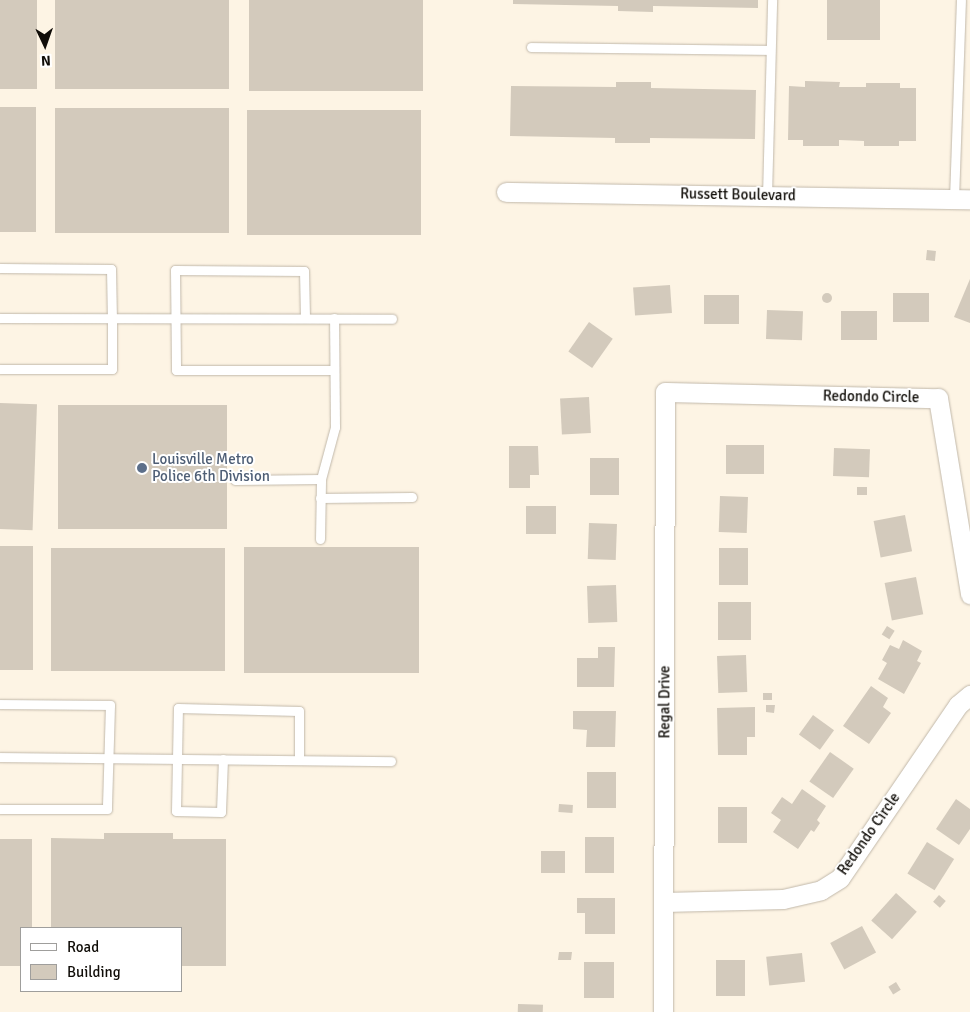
<!DOCTYPE html>
<style>
body{margin:0}
#map{position:relative;width:970px;height:1012px;overflow:hidden;background:#fdf4e4;font-family:Signika,sans-serif}
div>[style]{position:absolute}
[style*='--x']{left:calc(var(--x)*1px);top:calc(var(--y)*1px);width:calc(var(--w)*1px);rotate:calc(var(--a)*1deg)}
.building>*{inset:0;background:#d3cabc;transform-origin:0 0}
.round{border-radius:50%}
.roads{filter:drop-shadow(0 0 1px #c1b8aa) drop-shadow(0 0 1px #c1b8aa)}
.lane>*{height:9px;margin:-4.5px;padding:0 4.5px;transform-origin:4.5px;border-radius:4.5px;background:#fff}
.street>*{height:19px;margin:-9.5px;padding:0 9.5px;transform-origin:9.5px;border-radius:9.5px;background:#fff}
.dots>*{width:14px;height:14px;translate:-50% -50%;box-sizing:border-box;border:2px solid #fff;border-radius:50%}
span{translate:-50% -50%;white-space:nowrap;text-align:center;line-height:1.15;-webkit-text-stroke:4px #fff;paint-order:stroke}
.street-label{font-size:15px;color:#100d08}
.service-label{font-size:15px;color:#4e5e75}
.left{translate:0 -50%;text-align:left}
.legend{position:absolute;left:20px;top:927px;width:162px;height:65px;box-sizing:border-box;background:#fff;border:1px solid #9f9e9c;margin:0;padding:6px 9px;list-style:none;font-size:15px;color:#100d08}
.legend li{display:flex;align-items:center;gap:10px;height:25px}
.legend b{width:25px;border:1px solid #9f9e9c}
.north{position:absolute;left:20px;top:20px;width:50px;height:50px;-webkit-text-stroke:4px #fff;paint-order:stroke;rotate:177deg;font-size:14px;font-weight:700;line-height:20px;text-align:center;color:#100d08}
.north::after{content:'';display:block;margin:auto;width:18px;height:22px;background:#100d08;clip-path:polygon(50% 0,100% 100%,50% 72%,0 100%)}
</style>
<div id="map">
<div class="building">
<i style="left:0;top:0;width:37px;height:89px"></i>
<i style="left:55px;top:0;width:174px;height:89px"></i>
<i style="left:249px;top:0;width:174px;height:91px"></i>
<i style="clip-path:polygon(513px 0,758px 0,758px 8px,653px 6px,653px 12px,618px 11px,618px 6px,513px 4px)"></i>
<i style="left:827px;top:0;width:53px;height:40px"></i>
<i style="clip-path:polygon(805px 81px,840px 82px,839px 87px,866px 87px,866px 83px,900px 83px,900px 88px,916px 88px,916px 141px,899px 141px,899px 146px,864px 146px,864px 141px,839px 140px,839px 146px,803px 146px,803px 140px,788px 140px,789px 86px,805px 87px)"></i>
<i style="clip-path:polygon(616px 82px,651px 82px,651px 88px,756px 90px,755px 139px,650px 138px,650px 143px,615px 143px,615px 138px,510px 136px,511px 86px,616px 87px)"></i>
<i style="left:0;top:107px;width:36px;height:125px"></i>
<i style="left:55px;top:108px;width:174px;height:125px"></i>
<i style="left:247px;top:110px;width:174px;height:125px"></i>
<i style="left:927px;top:250px;width:9px;height:10px;rotate:6deg"></i>
<i style="clip-path:polygon(970px 279px,970px 323px,954px 317px)"></i>
<i style="left:670px;top:285px;width:28px;height:37px;rotate:86deg"></i>
<i style="left:893px;top:293px;width:36px;height:29px"></i>
<i class="round" style="left:822px;top:293px;width:10px;height:10px"></i>
<i style="left:704px;top:295px;width:35px;height:29px"></i>
<i style="left:767px;top:310px;width:36px;height:29px;rotate:2deg"></i>
<i style="left:841px;top:311px;width:36px;height:29px"></i>
<i style="left:589px;top:322px;width:29px;height:36px;rotate:35deg"></i>
<i style="left:589px;top:397px;width:36px;height:29px;rotate:87deg"></i>
<i style="left:0;top:403px;width:37px;height:126px;rotate:2deg"></i>
<i style="left:58px;top:405px;width:169px;height:124px"></i>
<i style="left:726px;top:445px;width:38px;height:29px"></i>
<i style="clip-path:polygon(509px 446px,538px 446px,539px 475px,530px 475px,530px 488px,509px 488px)"></i>
<i style="left:834px;top:448px;width:36px;height:28px;rotate:2deg"></i>
<i style="left:619px;top:458px;width:37px;height:29px;rotate:90deg"></i>
<i style="left:857px;top:487px;width:10px;height:8px"></i>
<i style="left:720px;top:496px;width:28px;height:36px;rotate:2deg"></i>
<i style="left:526px;top:506px;width:30px;height:28px"></i>
<i style="left:905px;top:515px;width:37px;height:32px;rotate:79deg"></i>
<i style="left:589px;top:523px;width:28px;height:36px;rotate:2deg"></i>
<i style="left:0;top:546px;width:33px;height:124px"></i>
<i style="left:244px;top:547px;width:175px;height:126px"></i>
<i style="left:225px;top:548px;width:123px;height:174px;rotate:90deg"></i>
<i style="left:748px;top:548px;width:37px;height:29px;rotate:90deg"></i>
<i style="left:916px;top:577px;width:38px;height:32px;rotate:79deg"></i>
<i style="left:616px;top:585px;width:37px;height:29px;rotate:88deg"></i>
<i style="left:718px;top:602px;width:33px;height:38px"></i>
<i style="left:887px;top:626px;width:9px;height:10px;rotate:32deg"></i>
<i style="clip-path:polygon(903px 640px,922px 651px,917px 661px,921px 663px,904px 694px,878px 679px,887px 663px,882px 660px,890px 645px,899px 649px)"></i>
<i style="clip-path:polygon(598px 647px,615px 647px,614px 687px,577px 687px,577px 658px,598px 658px)"></i>
<i style="left:746px;top:655px;width:37px;height:29px;rotate:88deg"></i>
<i style="clip-path:polygon(871px 686px,888px 698px,883px 707px,891px 713px,869px 744px,843px 726px)"></i>
<i style="left:763px;top:693px;width:9px;height:7px"></i>
<i style="clip-path:polygon(766px 705px,775px 705px,774px 713px,766px 712px)"></i>
<i style="clip-path:polygon(755px 707px,755px 737px,747px 737px,747px 755px,718px 755px,717px 708px)"></i>
<i style="clip-path:polygon(573px 711px,616px 711px,615px 747px,586px 747px,587px 730px,573px 729px)"></i>
<i style="left:813px;top:715px;width:26px;height:24px;rotate:36deg"></i>
<i style="left:830px;top:752px;width:29px;height:36px;rotate:35deg"></i>
<i style="left:587px;top:772px;width:29px;height:36px"></i>
<i style="clip-path:polygon(802px 789px,826px 806px,817px 820px,820px 823px,814px 832px,811px 830px,798px 849px,773px 832px,781px 820px,771px 813px,782px 797px,792px 804px)"></i>
<i style="clip-path:polygon(956px 799px,970px 809px,970px 829px,959px 845px,936px 829px)"></i>
<i style="left:559px;top:804px;width:14px;height:8px;rotate:4deg"></i>
<i style="left:718px;top:807px;width:29px;height:36px"></i>
<i style="clip-path:polygon(104px 833px,173px 833px,173px 839px,226px 839px,226px 966px,181px 966px,181px 928px,51px 928px,51px 838px,104px 839px)"></i>
<i style="left:585px;top:837px;width:29px;height:36px"></i>
<i style="clip-path:polygon(0 839px,32px 839px,32px 928px,21px 928px,21px 966px,0 966px)"></i>
<i style="left:927px;top:842px;width:32px;height:37px;rotate:32deg"></i>
<i style="left:541px;top:851px;width:24px;height:22px"></i>
<i style="left:896px;top:893px;width:28px;height:37px;rotate:42deg"></i>
<i style="left:939px;top:895px;width:9px;height:9px;rotate:41deg"></i>
<i style="clip-path:polygon(577px 898px,615px 898px,615px 934px,585px 934px,585px 913px,577px 913px)"></i>
<i style="left:862px;top:926px;width:30px;height:36px;rotate:62deg"></i>
<i style="clip-path:polygon(559px 952px,572px 952px,571px 960px,558px 960px)"></i>
<i style="left:802px;top:953px;width:29px;height:36px;rotate:84deg"></i>
<i style="left:716px;top:960px;width:29px;height:36px"></i>
<i style="left:584px;top:962px;width:30px;height:36px"></i>
<i style="left:896px;top:982px;width:9px;height:9px;rotate:58deg"></i>
<i style="left:518px;top:1004px;width:25px;height:8px;rotate:2deg"></i>
</div>
<div class="roads">
<div class="lane">
<i style="--x:531;--y:47;--w:239;--a:0.7"></i>
<i style="--x:767;--y:196;--w:196;--a:-88.5"></i>
<i style="--x:954;--y:199;--w:199;--a:-88"></i>
<i style="--x:0;--y:268;--w:111;--a:0.5"></i>
<i style="--x:111;--y:269;--w:50;--a:88.9"></i>
<i style="--x:112;--y:319;--w:50;--a:90"></i>
<i style="--x:112;--y:369;--w:112;--a:180"></i>
<i style="--x:0;--y:318;--w:392;--a:0.1"></i>
<i style="--x:305;--y:318;--w:47;--a:-91.2"></i>
<i style="--x:304;--y:271;--w:129;--a:-179.6"></i>
<i style="--x:175;--y:270;--w:100;--a:89.4"></i>
<i style="--x:176;--y:370;--w:158;--a:0"></i>
<i style="--x:235;--y:480;--w:86;--a:-0.7"></i>
<i style="--x:320;--y:498;--w:92;--a:-0.6"></i>
<i style="--x:320;--y:539;--w:60;--a:-89"></i>
<i style="--x:321;--y:479;--w:54;--a:-74.9"></i>
<i style="--x:335;--y:427;--w:109;--a:-90.5"></i>
<i style="--x:0;--y:704;--w:110;--a:0.5"></i>
<i style="--x:110;--y:705;--w:104;--a:91.7"></i>
<i style="--x:107;--y:809;--w:107;--a:180"></i>
<i style="--x:0;--y:757;--w:391;--a:0.6"></i>
<i style="--x:223;--y:759;--w:53;--a:92.2"></i>
<i style="--x:221;--y:812;--w:45;--a:-178.7"></i>
<i style="--x:176;--y:811;--w:103;--a:-88.9"></i>
<i style="--x:178;--y:708;--w:121;--a:1.4"></i>
<i style="--x:299;--y:711;--w:49;--a:90"></i>
</div>
<div class="street">
<i style="--x:506;--y:192;--w:464;--a:0.9"></i>
<i style="--x:664;--y:902;--w:119;--a:-1.4"></i>
<i style="--x:783;--y:899;--w:39;--a:-13"></i>
<i style="--x:821;--y:890;--w:22;--a:-32"></i>
<i style="--x:840;--y:878;--w:209;--a:-55.7"></i>
<i style="--x:958;--y:705;--w:16;--a:-40"></i>
<i style="--x:663;--y:1012;--w:620;--a:-89.82"></i>
<i style="--x:665;--y:392;--w:273;--a:1.3"></i>
<i style="--x:938;--y:398;--w:199;--a:80.7"></i>
</div>
</div>
<div class="dots">
<i style="left:142px;top:468px;background:#5c6f8a"></i>
</div>
<div class="street-label">
<span style="left:738px;top:195px;rotate:1deg">Russett Boulevard</span>
<span style="left:871px;top:397px;rotate:1deg">Redondo Circle</span>
<span style="left:665px;top:702px;rotate:-90deg">Regal Drive</span>
<span style="left:869px;top:834px;rotate:-55deg">Redondo Circle</span>
</div>
<div class="service-label">
<span class="left" style="left:152px;top:468px">Louisville Metro<br>Police 6th Division</span>
</div>
<ul class="legend">
<li><b style="height:6px;background:#fff"></b>Road</li>
<li><b style="height:14px;background:#d3cabc"></b>Building</li>
</ul>
<div class="north">N</div>
</div>
